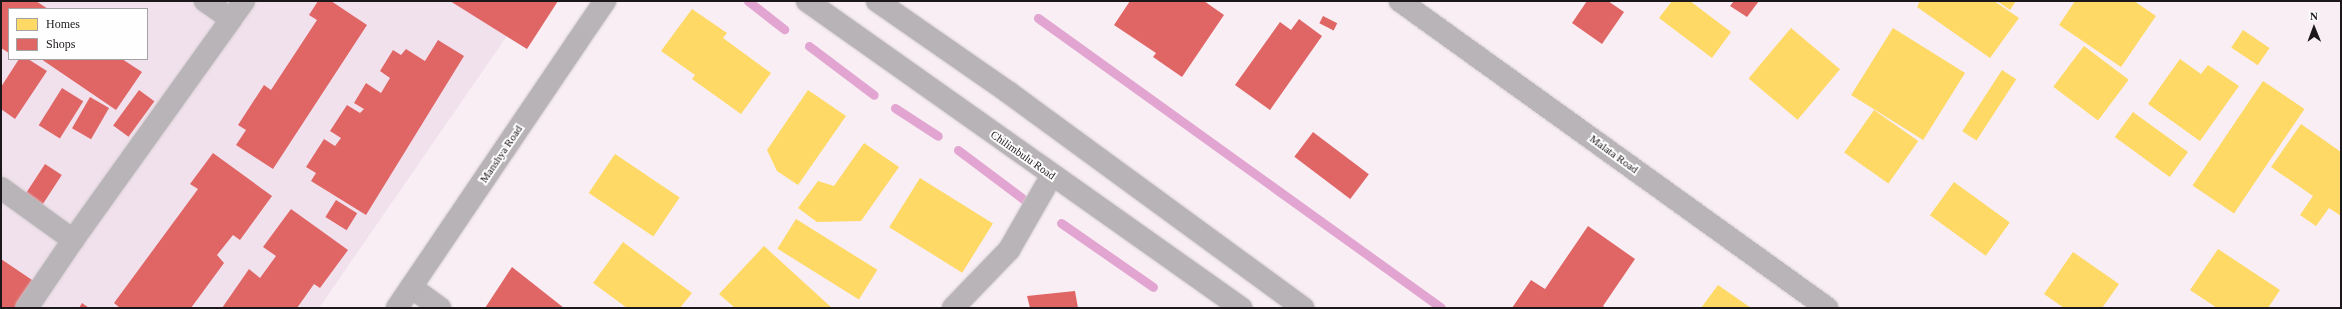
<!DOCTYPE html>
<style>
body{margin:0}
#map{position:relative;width:2342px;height:309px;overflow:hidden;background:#f8eef4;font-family:"Times New Roman",serif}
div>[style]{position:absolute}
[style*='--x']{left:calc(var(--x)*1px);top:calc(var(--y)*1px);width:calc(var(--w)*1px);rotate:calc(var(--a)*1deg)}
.built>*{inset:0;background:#f1e1ec}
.homes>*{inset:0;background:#ffd966;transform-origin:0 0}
.shops>*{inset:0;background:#e06666;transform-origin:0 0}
.stream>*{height:9px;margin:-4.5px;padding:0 4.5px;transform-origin:4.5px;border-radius:4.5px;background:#e2a4d0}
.roads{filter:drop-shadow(0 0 1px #d4ccd1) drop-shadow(0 0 1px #d4ccd1)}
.street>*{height:22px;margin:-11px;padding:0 11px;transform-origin:11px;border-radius:11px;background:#b8b4b7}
.secondary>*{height:22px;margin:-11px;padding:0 11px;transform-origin:11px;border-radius:11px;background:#b7b3b6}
span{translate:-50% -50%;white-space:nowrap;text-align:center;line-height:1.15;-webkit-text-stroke:4px #fefefe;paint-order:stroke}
.street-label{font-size:11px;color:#1c171a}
.frame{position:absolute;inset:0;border:2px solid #1c171a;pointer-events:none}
.legend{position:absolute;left:8px;top:8px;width:140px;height:52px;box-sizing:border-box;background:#fefefe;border:1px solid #a4a2a3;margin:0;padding:5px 7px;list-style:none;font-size:12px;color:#1c171a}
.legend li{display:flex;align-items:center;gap:8px;height:20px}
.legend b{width:20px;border:1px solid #a4a2a3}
.north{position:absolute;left:2294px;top:8px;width:40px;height:40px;-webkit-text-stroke:3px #fefefe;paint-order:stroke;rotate:359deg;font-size:11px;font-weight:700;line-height:16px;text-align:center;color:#1c171a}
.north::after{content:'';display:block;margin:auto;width:14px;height:18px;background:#1c171a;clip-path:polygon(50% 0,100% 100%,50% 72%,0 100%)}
</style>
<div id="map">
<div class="built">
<i style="clip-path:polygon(evenodd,1px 1px,531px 1px,319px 308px,1px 308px,1px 1px,9px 9px,147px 9px,147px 59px,9px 59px,9px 9px)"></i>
</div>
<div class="homes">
<i style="clip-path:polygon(1672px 1px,1690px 1px,1731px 32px,1712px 58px,1659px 18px)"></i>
<i style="clip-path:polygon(1920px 1px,1994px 1px,2019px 18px,1990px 58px,1917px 7px)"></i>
<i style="clip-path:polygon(1997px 1px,2016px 1px,2010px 10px)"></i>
<i style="clip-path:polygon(2075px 1px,2134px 1px,2156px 16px,2121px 67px,2059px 25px)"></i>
<i style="clip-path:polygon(692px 9px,727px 33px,723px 38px,771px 73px,741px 114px,692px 79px,695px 75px,661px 51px)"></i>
<i style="left:1791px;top:28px;width:64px;height:66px;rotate:40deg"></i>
<i style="left:1893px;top:28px;width:85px;height:79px;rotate:32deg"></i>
<i style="left:2243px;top:30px;width:32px;height:21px;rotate:34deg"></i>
<i style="left:2084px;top:46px;width:56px;height:51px;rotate:37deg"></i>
<i style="clip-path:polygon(2180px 59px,2201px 74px,2208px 65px,2239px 86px,2200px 141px,2148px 104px)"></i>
<i style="left:2002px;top:70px;width:17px;height:73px;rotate:33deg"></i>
<i style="left:2263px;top:81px;width:50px;height:126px;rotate:34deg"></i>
<i style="clip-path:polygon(808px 90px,846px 116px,798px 185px,777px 171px,767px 150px)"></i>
<i style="left:1874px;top:110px;width:54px;height:52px;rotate:35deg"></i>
<i style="left:2133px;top:112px;width:68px;height:31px;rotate:36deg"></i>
<i style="clip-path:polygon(2301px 124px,2341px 152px,2341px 216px,2329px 208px,2316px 226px,2300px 215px,2313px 196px,2271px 167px)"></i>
<i style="clip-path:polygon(864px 143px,899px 167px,861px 221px,817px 222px,798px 208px,818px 181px,834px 186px)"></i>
<i style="left:615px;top:154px;width:78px;height:47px;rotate:34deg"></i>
<i style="left:920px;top:178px;width:86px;height:58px;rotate:32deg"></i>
<i style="left:1954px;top:182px;width:69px;height:41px;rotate:36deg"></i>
<i style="left:796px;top:219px;width:96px;height:35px;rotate:32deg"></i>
<i style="clip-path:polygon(623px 242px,692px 293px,680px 308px,627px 308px,593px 283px)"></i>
<i style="clip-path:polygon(764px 246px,832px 308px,735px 308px,719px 294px)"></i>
<i style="clip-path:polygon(2218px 249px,2280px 290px,2268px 308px,2217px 308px,2190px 290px)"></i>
<i style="clip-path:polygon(2073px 252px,2119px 284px,2102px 308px,2064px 308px,2044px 294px)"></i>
<i style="clip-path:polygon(1718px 285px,1751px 308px,1701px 308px)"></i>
</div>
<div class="shops">
<i style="clip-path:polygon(1px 1px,36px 1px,48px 9px,9px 9px,9px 53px,1px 48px)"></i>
<i style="clip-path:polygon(318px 1px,331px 1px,367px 25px,273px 169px,236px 145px,246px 130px,238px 125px,264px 85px,271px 90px,317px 20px,309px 15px)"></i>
<i style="clip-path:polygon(450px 1px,558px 1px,527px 49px)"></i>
<i style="clip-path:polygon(1130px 1px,1204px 1px,1224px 15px,1182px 77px,1153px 57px,1156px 53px,1114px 25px)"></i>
<i style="clip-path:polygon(1587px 1px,1608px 1px,1624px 12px,1602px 44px,1572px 23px)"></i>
<i style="clip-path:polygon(1734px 1px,1759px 1px,1747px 17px,1730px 6px)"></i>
<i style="left:1323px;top:16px;width:16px;height:8px;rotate:27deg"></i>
<i style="clip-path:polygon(1299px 19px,1322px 36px,1270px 110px,1235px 85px,1280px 22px,1291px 30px)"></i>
<i style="clip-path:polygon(438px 40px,464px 56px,366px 215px,311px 181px,316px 173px,306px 167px,324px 139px,335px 146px,341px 138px,330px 131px,347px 105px,360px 113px,364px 109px,354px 103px,366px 83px,381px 93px,390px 78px,380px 71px,393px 50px,401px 55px,406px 49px,425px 61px)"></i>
<i style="clip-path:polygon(19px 59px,28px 59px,47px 71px,15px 119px,1px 109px,1px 87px)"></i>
<i style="clip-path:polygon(41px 59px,122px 59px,142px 72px,116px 110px)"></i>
<i style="left:62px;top:88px;width:25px;height:44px;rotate:32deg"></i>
<i style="left:139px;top:90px;width:19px;height:44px;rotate:36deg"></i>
<i style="left:90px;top:97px;width:22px;height:36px;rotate:30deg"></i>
<i style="left:1313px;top:132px;width:70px;height:31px;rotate:37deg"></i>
<i style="clip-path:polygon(213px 153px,272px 196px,240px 240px,233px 235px,217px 255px,224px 263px,191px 308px,120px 308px,114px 303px,198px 189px,190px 184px)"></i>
<i style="left:45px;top:164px;width:20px;height:43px;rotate:33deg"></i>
<i style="left:336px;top:200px;width:25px;height:20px;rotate:32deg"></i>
<i style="clip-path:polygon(291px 209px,348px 250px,320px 288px,314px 284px,297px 308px,222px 308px,249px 269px,260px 278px,276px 256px,263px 247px)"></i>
<i style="clip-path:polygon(1588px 226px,1635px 259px,1603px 306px,1606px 308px,1512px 308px,1531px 280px,1545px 289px)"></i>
<i style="clip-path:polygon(1px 259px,38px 284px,22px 308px,1px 308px)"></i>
<i style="clip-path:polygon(512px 267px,564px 308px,485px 308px)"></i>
<i style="clip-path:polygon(1075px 291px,1078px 308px,1030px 308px,1027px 296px)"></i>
<i style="clip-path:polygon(82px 303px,89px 308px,79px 308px)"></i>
</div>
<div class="stream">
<i style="--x:748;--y:1;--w:46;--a:37.9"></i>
<i style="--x:1038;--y:18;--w:496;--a:35.7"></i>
<i style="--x:809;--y:46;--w:81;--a:37"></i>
<i style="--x:895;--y:108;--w:51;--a:33.1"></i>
<i style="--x:958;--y:150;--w:85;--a:36.9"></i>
<i style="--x:1061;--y:223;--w:112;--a:34.8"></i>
</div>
<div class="roads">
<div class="street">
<i style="--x:1400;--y:1;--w:526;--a:35.71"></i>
<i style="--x:231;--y:19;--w:22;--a:-54"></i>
<i style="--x:577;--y:42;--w:50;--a:-55.7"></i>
<i style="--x:1;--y:188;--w:89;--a:35.8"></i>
<i style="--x:411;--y:287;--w:36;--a:36"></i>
<i style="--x:27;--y:308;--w:82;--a:-55.9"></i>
<i style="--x:73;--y:240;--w:272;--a:-54.4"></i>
<i style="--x:231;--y:19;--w:32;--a:-145"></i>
<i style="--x:953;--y:308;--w:81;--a:-46"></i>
<i style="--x:1009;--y:250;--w:86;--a:-60.2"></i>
</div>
<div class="secondary">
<i style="--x:807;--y:1;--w:532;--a:35.27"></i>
<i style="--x:877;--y:1;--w:160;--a:34.8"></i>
<i style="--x:1008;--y:92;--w:366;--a:36.2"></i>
<i style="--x:397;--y:308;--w:321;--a:-55.9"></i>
</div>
</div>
<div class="street-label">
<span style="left:501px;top:154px;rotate:-56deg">Manshya Road</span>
<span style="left:1614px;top:154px;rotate:36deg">Malata Road</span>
<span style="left:1023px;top:155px;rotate:35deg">Chilimbulu Road</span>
</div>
<div class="frame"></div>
<ul class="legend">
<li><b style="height:11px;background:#ffd966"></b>Homes</li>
<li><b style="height:11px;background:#e06666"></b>Shops</li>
</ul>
<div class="north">N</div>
</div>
